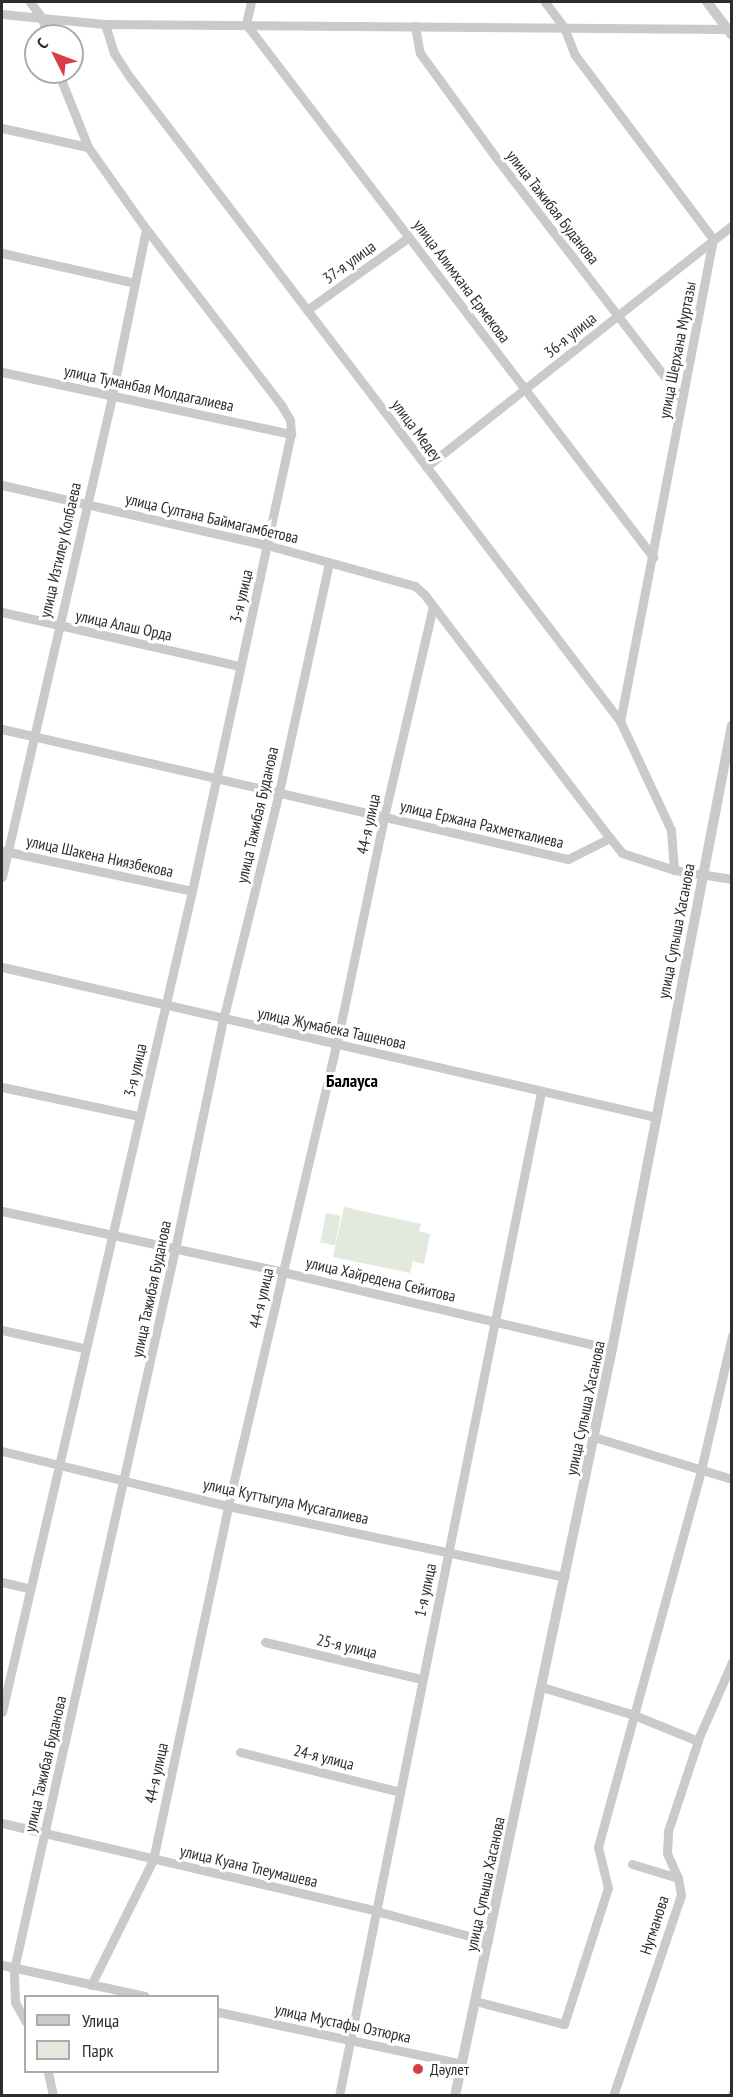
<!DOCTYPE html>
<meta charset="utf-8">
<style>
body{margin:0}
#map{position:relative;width:733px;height:2097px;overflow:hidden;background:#fff;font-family:"PT Sans Narrow",sans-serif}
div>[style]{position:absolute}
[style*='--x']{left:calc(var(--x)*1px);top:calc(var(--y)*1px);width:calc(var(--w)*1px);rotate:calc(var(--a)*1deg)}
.green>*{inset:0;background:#e3e9dc;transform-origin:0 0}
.minor>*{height:9px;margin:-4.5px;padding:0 4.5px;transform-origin:4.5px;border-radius:4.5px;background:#cacaca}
.tertiary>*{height:10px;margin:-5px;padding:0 5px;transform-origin:5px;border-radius:5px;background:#cacaca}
.dots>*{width:16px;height:16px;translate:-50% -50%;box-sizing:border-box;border:3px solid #fff;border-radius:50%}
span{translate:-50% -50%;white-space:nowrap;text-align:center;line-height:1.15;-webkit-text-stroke:6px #fff;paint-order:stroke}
.street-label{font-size:16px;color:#2d2d2d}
.poi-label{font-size:16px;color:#2d2d2d}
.left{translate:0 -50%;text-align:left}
.neighbourhood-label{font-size:18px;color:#000;font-weight:700}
.frame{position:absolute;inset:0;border:3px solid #2d2d2d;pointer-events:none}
.legend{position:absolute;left:24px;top:1995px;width:195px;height:78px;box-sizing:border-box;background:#fff;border:2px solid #ababab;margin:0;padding:8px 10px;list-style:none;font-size:18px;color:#2d2d2d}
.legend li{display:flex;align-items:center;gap:12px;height:30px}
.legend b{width:30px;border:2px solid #ababab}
.north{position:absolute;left:24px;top:24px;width:60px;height:60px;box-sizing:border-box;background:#fff;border:2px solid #ababab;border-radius:50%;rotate:312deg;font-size:16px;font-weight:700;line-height:24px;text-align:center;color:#2d2d2d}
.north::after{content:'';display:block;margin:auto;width:21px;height:27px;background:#d53e45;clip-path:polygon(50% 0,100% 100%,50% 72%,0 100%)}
</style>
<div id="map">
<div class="green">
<i style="clip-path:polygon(344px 1207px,421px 1224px,419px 1231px,430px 1234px,424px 1264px,413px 1261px,415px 1251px,410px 1273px,333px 1257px)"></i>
<i style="left:326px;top:1213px;width:15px;height:30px;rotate:11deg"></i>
</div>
<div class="minor">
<i style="--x:30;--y:2;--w:20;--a:53"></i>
<i style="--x:42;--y:18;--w:63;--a:5.4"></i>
<i style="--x:105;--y:24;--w:623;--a:0.46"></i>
<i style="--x:251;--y:2;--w:23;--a:103"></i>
<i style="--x:246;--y:24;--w:671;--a:52.63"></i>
<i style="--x:545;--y:2;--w:31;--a:53"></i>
<i style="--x:564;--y:27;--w:30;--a:69"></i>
<i style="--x:575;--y:55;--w:230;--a:53.1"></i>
<i style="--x:713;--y:239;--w:491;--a:100.9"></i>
<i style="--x:2;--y:14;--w:40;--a:5.7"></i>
<i style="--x:42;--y:18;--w:19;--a:74"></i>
<i style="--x:105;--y:24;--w:30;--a:73"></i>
<i style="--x:114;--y:53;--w:27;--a:57"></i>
<i style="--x:129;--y:76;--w:811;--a:52.72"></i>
<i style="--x:620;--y:721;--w:120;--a:64.9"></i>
<i style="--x:671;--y:830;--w:40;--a:85.7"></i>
<i style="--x:415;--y:26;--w:27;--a:80"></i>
<i style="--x:420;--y:53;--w:126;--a:54"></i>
<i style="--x:494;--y:155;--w:308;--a:52.4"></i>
<i style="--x:2;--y:128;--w:88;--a:12.5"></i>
<i style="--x:2;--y:253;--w:136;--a:12.7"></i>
<i style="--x:307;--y:310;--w:125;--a:-35.6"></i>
<i style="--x:2;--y:372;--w:296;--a:12.1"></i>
<i style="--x:426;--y:467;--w:390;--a:-38.3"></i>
<i style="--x:2;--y:485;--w:272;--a:12.8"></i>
<i style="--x:267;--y:545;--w:154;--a:15.5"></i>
<i style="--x:415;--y:586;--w:12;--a:42"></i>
<i style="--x:424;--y:594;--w:307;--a:52.7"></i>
<i style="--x:2;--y:612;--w:244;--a:12.8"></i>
<i style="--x:2;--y:729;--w:581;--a:12.94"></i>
<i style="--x:568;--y:859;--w:47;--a:-26.6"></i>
<i style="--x:610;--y:838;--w:19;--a:51"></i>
<i style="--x:622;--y:853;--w:55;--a:18.1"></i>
<i style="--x:674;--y:870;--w:59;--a:8.8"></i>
<i style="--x:4;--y:851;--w:192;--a:12"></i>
<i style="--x:2;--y:877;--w:494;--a:-77.1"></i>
<i style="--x:112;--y:395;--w:169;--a:-78.4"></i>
<i style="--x:2;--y:967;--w:671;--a:12.92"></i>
<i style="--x:2;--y:1087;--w:140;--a:12"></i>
<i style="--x:2;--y:1211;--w:288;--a:12.2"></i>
<i style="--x:283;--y:1272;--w:338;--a:13.2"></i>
<i style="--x:2;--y:1330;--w:84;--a:12.4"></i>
<i style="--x:594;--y:1437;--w:144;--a:16.9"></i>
<i style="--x:2;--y:1451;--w:233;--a:13.7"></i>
<i style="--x:228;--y:1506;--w:344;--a:11.9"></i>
<i style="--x:2;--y:1582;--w:27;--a:13"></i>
<i style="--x:265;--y:1642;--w:161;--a:13.3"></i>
<i style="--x:542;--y:1687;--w:96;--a:16.9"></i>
<i style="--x:634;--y:1715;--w:69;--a:22.1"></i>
<i style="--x:2;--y:1712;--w:843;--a:-76.97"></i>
<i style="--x:192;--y:891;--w:468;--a:-77.8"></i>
<i style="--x:291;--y:434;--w:14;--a:-94"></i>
<i style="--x:290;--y:420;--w:16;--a:-120"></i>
<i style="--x:282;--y:406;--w:223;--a:-127.5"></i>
<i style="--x:146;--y:229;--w:100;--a:-125.3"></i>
<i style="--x:88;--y:147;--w:81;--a:-111.8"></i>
<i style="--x:240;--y:1752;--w:165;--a:14"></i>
<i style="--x:2;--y:1823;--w:384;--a:13.2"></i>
<i style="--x:376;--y:1911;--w:116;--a:15"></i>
<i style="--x:632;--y:1864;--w:48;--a:16.9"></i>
<i style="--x:2;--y:1965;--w:146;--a:12.2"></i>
<i style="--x:91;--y:1985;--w:140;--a:-63.6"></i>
<i style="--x:153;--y:1860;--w:362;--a:-78"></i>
<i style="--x:228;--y:1506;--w:477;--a:-76.8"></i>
<i style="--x:337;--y:1042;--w:230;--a:-78.2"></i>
<i style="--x:384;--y:817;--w:216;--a:-76.9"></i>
<i style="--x:475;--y:2001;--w:92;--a:14.5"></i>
<i style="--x:564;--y:2024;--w:143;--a:-72.1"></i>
<i style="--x:608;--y:1888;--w:42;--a:-103.7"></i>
<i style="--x:598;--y:1847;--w:391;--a:-74.7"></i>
<i style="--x:701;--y:1470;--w:138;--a:-77"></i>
<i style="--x:218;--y:2012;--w:249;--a:12"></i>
<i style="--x:26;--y:2022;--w:23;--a:-119"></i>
<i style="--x:15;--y:2002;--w:33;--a:-92"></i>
<i style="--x:14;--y:1969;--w:738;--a:-77.4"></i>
<i style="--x:175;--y:1249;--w:234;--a:-78.2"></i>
<i style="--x:223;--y:1020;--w:235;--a:-76.2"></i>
<i style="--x:279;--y:792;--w:235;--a:-77.7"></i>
<i style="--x:48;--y:2072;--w:25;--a:78"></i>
<i style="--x:339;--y:2096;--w:1024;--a:-78.62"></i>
<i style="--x:613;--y:2096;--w:212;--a:-71.3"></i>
<i style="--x:681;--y:1895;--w:17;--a:-100"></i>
<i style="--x:678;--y:1878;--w:27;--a:-114"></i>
<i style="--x:667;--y:1853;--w:22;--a:-87"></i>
<i style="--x:668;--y:1831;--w:101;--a:-71.6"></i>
<i style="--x:700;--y:1735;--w:80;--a:-66.3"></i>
<i style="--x:731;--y:2096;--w:2;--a:-63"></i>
</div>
<div class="tertiary">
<i style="--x:707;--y:2;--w:41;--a:52.9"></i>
<i style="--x:455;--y:2096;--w:763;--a:-78.13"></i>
<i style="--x:612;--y:1349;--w:635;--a:-79.11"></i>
</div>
<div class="dots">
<i style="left:418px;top:2069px;background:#d53e45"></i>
</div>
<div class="street-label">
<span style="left:553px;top:207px;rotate:52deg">улица Тажибая Буданова</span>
<span style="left:349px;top:262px;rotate:-36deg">37-я улица</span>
<span style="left:462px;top:281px;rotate:53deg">улица Алимхана Ермекова</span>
<span style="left:570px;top:335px;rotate:-39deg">36-я улица</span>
<span style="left:677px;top:350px;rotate:-79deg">улица Шерхана Муртазы</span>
<span style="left:149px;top:388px;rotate:12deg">улица Туманбая Молдагалиева</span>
<span style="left:417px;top:430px;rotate:53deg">улица Медеу</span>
<span style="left:212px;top:518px;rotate:13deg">улица Султана Баймагамбетова</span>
<span style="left:60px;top:550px;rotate:-77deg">улица Изтилеу Копбаева</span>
<span style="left:241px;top:596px;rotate:-77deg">3-я улица</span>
<span style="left:124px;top:625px;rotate:12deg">улица Алаш Орда</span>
<span style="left:257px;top:815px;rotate:-77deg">улица Тажибая Буданова</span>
<span style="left:368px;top:824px;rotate:-78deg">44-я улица</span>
<span style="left:482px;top:824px;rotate:13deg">улица Ержана Рахметкалиева</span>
<span style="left:100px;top:856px;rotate:12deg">улица Шакена Ниязбекова</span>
<span style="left:676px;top:931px;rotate:-79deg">улица Супыша Хасанова</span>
<span style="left:332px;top:1028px;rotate:12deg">улица Жумабека Ташенова</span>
<span style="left:135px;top:1070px;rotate:-77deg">3-я улица</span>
<span style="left:381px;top:1279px;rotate:13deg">улица Хайредена Сейитова</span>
<span style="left:151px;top:1289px;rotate:-78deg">улица Тажибая Буданова</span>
<span style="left:261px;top:1298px;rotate:-77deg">44-я улица</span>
<span style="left:585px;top:1408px;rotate:-78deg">улица Супыша Хасанова</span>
<span style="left:286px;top:1501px;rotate:12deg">улица Куттыгула Мусагалиева</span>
<span style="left:425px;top:1590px;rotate:-78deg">1-я улица</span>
<span style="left:347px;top:1646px;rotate:13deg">25-я улица</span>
<span style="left:324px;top:1757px;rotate:14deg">24-я улица</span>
<span style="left:45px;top:1764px;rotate:-77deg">улица Тажибая Буданова</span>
<span style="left:156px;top:1773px;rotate:-78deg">44-я улица</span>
<span style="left:249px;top:1866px;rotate:13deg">улица Куана Тлеумашева</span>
<span style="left:485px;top:1884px;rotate:-78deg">улица Супыша Хасанова</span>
<span style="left:654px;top:1925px;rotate:-72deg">Нугманова</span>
<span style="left:343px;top:2023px;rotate:12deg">улица Мустафы Озтюрка</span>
</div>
<div class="poi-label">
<span class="left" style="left:430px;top:2069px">Дәулет</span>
</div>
<div class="neighbourhood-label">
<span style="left:352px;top:1081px">Балауса</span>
</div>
<div class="frame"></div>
<ul class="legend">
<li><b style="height:8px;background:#cacaca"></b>Улица</li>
<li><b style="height:16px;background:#e3e9dc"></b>Парк</li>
</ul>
<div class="north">С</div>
</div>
